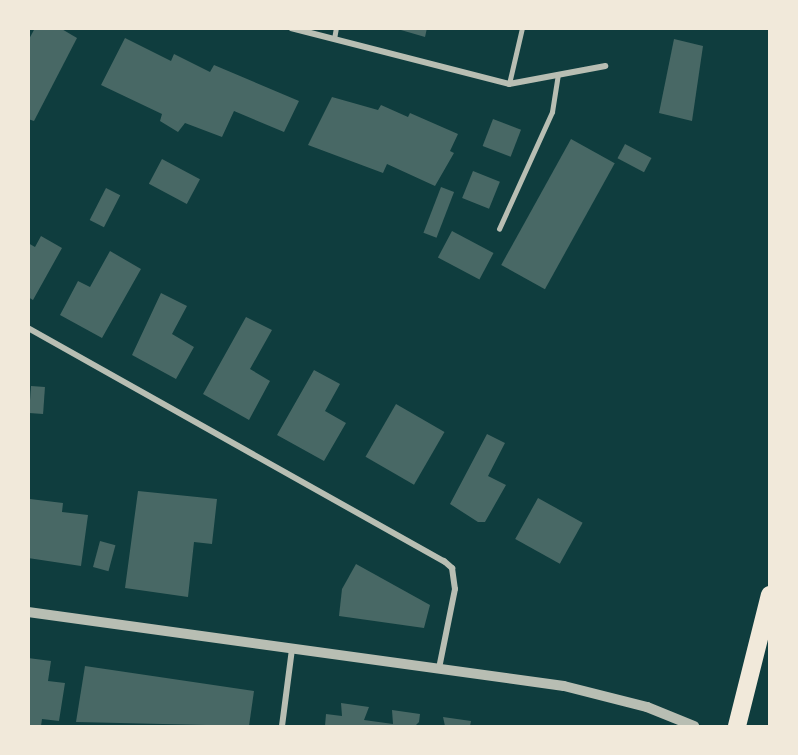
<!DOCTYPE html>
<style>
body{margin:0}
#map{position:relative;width:798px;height:755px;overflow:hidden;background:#0f3d3e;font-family:"Archivo Narrow",sans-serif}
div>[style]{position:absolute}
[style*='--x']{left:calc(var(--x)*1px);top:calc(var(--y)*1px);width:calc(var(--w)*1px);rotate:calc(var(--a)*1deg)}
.building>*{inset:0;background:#486865;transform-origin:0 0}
.service>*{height:4.5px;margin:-2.25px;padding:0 2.25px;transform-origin:2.25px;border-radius:2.25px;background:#b8beb3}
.minor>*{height:6px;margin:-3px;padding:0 3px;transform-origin:3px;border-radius:3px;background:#b8beb3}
.tertiary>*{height:10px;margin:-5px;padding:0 5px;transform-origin:5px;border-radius:5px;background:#b8beb3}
.motorway>*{height:18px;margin:-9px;padding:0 9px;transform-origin:9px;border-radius:9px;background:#f1e9da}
span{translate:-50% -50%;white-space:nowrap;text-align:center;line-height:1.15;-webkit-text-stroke:6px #f1e9da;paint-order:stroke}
.frame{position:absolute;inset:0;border:30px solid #f1e9da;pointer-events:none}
</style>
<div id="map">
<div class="building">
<i style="clip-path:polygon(35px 28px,60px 28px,77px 38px,34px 121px,28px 119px,28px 41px)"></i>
<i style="clip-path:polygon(394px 28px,427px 28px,425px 37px)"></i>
<i style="clip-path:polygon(125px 38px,171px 61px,174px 54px,210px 72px,214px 65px,299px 101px,284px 132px,234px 111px,222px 137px,185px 123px,178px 132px,160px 121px,162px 114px,101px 85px)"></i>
<i style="clip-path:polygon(674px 39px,703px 46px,692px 121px,659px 113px)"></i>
<i style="clip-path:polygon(332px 97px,378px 110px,381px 105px,408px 117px,410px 113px,458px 134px,450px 151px,454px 153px,435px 186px,387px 164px,383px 173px,308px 145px)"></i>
<i style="left:493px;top:119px;width:30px;height:29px;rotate:21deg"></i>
<i style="left:571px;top:139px;width:50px;height:144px;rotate:29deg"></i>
<i style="left:625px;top:144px;width:30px;height:16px;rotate:28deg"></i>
<i style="left:162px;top:159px;width:43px;height:28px;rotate:28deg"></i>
<i style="left:473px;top:171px;width:29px;height:29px;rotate:22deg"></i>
<i style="left:441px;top:187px;width:14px;height:49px;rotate:21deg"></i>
<i style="left:106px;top:188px;width:16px;height:36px;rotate:27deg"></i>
<i style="left:452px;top:231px;width:47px;height:30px;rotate:28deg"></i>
<i style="clip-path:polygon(41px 236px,62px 248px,33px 300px,28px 297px,28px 243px,35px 247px)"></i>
<i style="clip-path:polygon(110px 251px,141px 269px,102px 338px,60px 315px,78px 281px,90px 287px)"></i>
<i style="clip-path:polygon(161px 293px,187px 306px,172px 334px,194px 347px,176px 379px,132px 355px)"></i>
<i style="clip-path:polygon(246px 317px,272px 330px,250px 369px,270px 381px,249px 420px,203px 394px)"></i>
<i style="clip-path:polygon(314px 370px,340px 384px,325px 411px,346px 423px,324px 461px,277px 435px)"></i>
<i style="left:31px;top:386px;width:14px;height:27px;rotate:4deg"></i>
<i style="left:396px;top:404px;width:56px;height:61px;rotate:30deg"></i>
<i style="clip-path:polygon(487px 434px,505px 443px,488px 476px,506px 485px,485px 522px,478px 522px,450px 504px)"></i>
<i style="clip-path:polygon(138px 491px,217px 499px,212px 544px,194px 542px,188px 597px,125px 588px)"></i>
<i style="left:538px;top:498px;width:51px;height:47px;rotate:29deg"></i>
<i style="clip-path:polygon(30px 499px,63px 503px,62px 512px,88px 515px,81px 566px,28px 558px)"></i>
<i style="left:100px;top:541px;width:16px;height:27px;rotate:15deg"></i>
<i style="clip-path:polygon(356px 564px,430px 605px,424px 628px,339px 616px,342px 589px)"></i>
<i style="clip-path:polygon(28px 658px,51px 661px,48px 681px,65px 683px,59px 721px,42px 719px,41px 726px,28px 726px)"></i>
<i style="clip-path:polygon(85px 666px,254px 691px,249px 726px,76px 722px)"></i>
<i style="clip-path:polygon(341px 703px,369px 707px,364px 720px,393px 724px,392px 710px,420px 714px,419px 722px,415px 726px,325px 726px,326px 714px,342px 716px)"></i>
<i style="clip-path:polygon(443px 717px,471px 721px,470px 726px,445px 726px)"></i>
</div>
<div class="service">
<i style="--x:334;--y:39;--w:11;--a:-80"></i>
<i style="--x:509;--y:84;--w:57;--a:-76.9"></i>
<i style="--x:499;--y:229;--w:128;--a:-65.6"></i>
<i style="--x:552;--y:112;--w:38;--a:-81"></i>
</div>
<div class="minor">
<i style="--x:291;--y:28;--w:225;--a:14.4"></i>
<i style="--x:509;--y:84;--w:98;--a:-10.6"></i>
<i style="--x:28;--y:328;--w:477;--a:29.3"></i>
<i style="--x:444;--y:561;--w:11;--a:41"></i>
<i style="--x:452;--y:568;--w:21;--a:82"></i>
<i style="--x:455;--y:589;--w:81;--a:101.4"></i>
<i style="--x:282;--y:726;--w:78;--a:-82.6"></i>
</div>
<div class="tertiary">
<i style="--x:28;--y:612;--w:541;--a:7.86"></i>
<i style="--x:564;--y:686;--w:86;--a:14.2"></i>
<i style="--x:647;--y:707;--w:51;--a:22"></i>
</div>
<div class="motorway">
<i style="--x:737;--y:726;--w:135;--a:-75.9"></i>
</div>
<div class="frame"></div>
</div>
